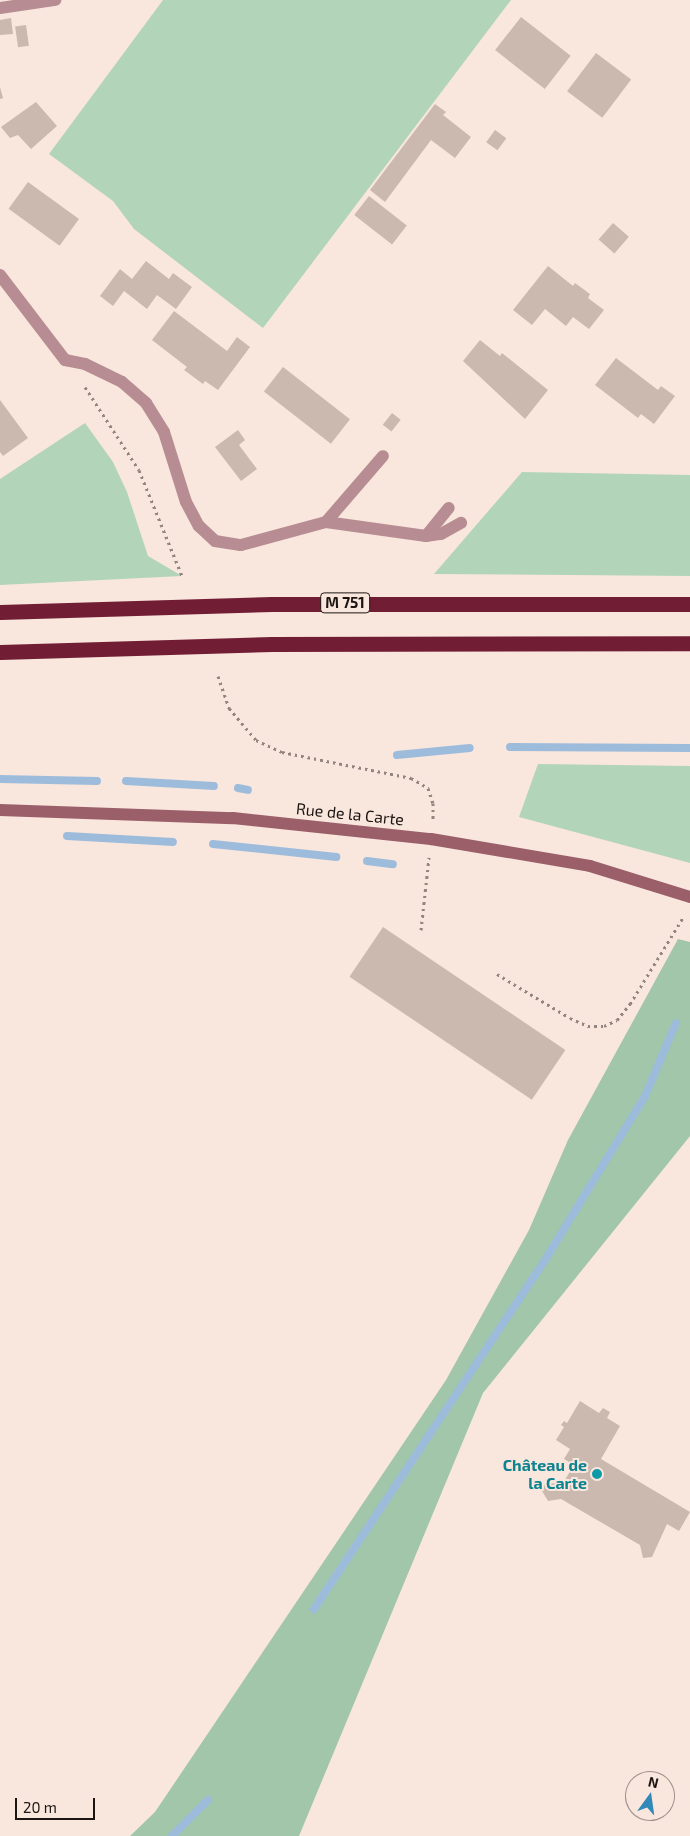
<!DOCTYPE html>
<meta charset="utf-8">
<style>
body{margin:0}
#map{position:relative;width:690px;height:1836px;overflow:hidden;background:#f9e6dd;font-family:"Exo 2",sans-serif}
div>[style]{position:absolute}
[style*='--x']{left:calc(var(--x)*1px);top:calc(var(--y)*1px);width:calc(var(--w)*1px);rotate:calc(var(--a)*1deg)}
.green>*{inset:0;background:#b2d5b9}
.forest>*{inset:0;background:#a1c6a9}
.stream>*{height:8px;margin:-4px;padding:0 4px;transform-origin:4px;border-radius:4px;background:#9dbcdb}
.building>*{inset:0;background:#cbb9b0;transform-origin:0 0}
.path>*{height:3px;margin-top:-1.5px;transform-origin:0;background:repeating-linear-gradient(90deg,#92847e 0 2.5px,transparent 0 6.5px)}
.street>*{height:12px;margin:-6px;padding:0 6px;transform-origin:6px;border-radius:6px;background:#b78d93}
.secondary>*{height:12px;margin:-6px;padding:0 6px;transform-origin:6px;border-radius:6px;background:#9b5f6a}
.highway>*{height:15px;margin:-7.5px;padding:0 7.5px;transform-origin:7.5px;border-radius:7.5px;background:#711e35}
.dots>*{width:14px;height:14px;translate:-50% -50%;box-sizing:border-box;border:2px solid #f9e6dd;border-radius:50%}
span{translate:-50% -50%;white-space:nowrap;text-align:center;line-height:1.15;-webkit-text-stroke:4px #f9e6dd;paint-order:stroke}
.shield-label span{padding:1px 4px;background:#f9e6dd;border:1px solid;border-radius:4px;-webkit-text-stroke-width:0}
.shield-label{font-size:15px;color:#1c1512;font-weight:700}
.street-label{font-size:16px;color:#1c1512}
.culture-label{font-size:16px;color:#0d838f;font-weight:700}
.right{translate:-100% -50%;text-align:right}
.north{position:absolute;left:625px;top:1771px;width:50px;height:50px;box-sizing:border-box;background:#f9e6dd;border:1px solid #a1928c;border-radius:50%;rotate:14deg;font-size:14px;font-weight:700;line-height:20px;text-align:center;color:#1c1512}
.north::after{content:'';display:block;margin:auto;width:18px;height:22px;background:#3189b8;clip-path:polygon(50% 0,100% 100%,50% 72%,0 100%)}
.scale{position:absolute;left:15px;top:1798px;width:80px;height:22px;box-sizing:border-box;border:2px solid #1c1512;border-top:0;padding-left:6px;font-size:15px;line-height:18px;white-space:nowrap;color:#1c1512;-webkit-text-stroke:4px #f9e6dd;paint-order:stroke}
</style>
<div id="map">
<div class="green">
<i style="clip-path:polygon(163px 0,511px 0,263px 328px,134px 229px,113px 201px,49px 154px)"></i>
<i style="clip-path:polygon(85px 423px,113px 462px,127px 492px,148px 556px,182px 576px,0 585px,0 479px)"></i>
<i style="clip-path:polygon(522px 472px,690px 475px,690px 576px,434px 574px)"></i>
<i style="clip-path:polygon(538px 764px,690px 766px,690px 863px,519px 817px)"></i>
</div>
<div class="forest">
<i style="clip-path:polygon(678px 939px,690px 942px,690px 1136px,483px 1393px,299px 1836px,130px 1836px,155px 1812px,446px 1380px,529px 1230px,568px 1140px)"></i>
</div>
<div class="stream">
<i style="--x:510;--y:747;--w:180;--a:0.3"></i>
<i style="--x:397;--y:755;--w:73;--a:-5.5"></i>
<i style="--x:0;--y:779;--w:97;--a:1.2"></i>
<i style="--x:126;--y:781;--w:88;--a:3.3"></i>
<i style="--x:238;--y:788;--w:10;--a:11"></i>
<i style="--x:67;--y:836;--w:106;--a:3.2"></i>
<i style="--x:213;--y:844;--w:124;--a:6"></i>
<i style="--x:367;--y:861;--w:26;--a:7"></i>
<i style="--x:314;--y:1609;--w:419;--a:-56.5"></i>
<i style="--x:545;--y:1260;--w:192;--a:-58.6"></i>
<i style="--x:645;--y:1096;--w:79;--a:-67"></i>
<i style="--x:172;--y:1836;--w:51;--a:-45"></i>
</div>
<div class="building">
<i style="left:521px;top:17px;width:63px;height:42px;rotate:38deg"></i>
<i style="clip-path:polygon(11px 18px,13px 34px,0 35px,0 20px)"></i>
<i style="left:26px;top:25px;width:21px;height:11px;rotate:82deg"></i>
<i style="left:596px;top:53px;width:44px;height:48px;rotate:37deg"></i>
<i style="clip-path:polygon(0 87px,3px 98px,0 99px)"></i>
<i style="clip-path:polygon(36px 102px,57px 126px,31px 149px,18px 135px,10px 138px,1px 127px)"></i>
<i style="clip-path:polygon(435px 104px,446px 112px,443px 115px,471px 137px,455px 158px,431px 140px,385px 202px,370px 190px)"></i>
<i style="left:495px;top:130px;width:14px;height:15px;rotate:36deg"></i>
<i style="left:28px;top:182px;width:63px;height:33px;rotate:36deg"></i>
<i style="left:369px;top:196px;width:48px;height:24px;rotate:38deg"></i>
<i style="left:613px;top:223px;width:21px;height:22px;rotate:41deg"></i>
<i style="clip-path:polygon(146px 261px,169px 279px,173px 273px,192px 287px,176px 309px,157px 295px,147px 309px,124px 291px,113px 306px,100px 296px,120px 269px,132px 279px)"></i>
<i style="clip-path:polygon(548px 266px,573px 286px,575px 283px,590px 294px,588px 298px,604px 310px,589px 329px,573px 317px,566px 326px,545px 309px,532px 325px,513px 310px)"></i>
<i style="clip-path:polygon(174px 311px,227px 351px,237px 337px,250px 347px,218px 390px,205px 381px,203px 384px,184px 370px,187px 367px,152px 340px)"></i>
<i style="clip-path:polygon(480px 340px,500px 356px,502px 353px,548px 390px,525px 419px,463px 361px)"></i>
<i style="clip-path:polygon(616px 358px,658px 390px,661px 386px,675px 396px,654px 424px,641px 414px,638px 418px,595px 385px)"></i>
<i style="left:283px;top:367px;width:85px;height:31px;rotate:38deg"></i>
<i style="clip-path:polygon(0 400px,28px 438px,3px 456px,0 452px)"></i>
<i style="left:392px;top:413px;width:11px;height:15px;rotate:38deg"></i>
<i style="clip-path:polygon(238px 430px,245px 440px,239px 445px,257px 469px,241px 481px,215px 447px)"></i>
<i style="left:383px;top:927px;width:220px;height:60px;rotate:34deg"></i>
<i style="clip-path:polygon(580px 1401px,599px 1413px,603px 1408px,610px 1412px,607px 1418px,620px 1426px,601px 1459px,690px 1512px,679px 1531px,667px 1524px,652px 1557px,643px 1558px,640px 1545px,561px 1499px,548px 1501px,542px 1491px,545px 1484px,558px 1483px,560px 1488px,574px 1465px,564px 1459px,570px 1449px,556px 1440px,564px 1427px,561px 1425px,564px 1421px,567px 1423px)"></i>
</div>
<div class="path">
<i style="--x:85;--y:387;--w:99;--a:57"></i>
<i style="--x:139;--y:470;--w:114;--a:67.9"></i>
<i style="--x:218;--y:676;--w:34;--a:71"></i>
<i style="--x:229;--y:708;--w:42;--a:49.8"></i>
<i style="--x:256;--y:740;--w:29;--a:25"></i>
<i style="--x:282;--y:752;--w:132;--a:11.4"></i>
<i style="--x:411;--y:778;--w:20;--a:30"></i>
<i style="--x:428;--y:788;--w:16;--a:72"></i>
<i style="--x:433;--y:803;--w:18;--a:90"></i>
<i style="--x:421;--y:930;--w:73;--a:-83.7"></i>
<i style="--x:497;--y:974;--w:85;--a:31.1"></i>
<i style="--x:570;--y:1018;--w:20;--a:24"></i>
<i style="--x:588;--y:1026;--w:16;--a:0"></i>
<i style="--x:604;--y:1026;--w:14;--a:-25"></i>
<i style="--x:617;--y:1020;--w:21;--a:-51"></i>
<i style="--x:630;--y:1004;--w:103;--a:-58.5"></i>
</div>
<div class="street">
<i style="--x:0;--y:8;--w:56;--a:-8.3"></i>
<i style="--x:0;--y:275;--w:107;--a:52.6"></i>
<i style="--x:65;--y:360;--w:20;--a:11"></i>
<i style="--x:85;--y:364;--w:41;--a:25.9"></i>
<i style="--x:122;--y:382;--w:32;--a:41"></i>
<i style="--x:146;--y:403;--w:34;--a:58"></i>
<i style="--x:164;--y:432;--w:73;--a:72.6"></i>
<i style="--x:186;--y:502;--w:27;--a:62"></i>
<i style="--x:199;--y:526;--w:22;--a:43"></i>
<i style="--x:215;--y:541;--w:26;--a:9"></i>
<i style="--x:241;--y:545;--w:88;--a:-15.1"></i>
<i style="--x:326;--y:522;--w:101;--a:8"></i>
<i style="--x:426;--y:536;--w:15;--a:-8"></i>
<i style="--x:441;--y:534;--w:23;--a:-29"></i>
<i style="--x:326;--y:522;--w:87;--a:-49.2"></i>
<i style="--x:426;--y:536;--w:36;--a:-51"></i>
</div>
<div class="secondary">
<i style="--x:0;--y:810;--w:233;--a:2"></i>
<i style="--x:233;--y:818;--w:199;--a:6.1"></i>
<i style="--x:431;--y:839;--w:161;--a:9.6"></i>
<i style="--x:590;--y:866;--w:105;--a:17.2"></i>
</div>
<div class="highway">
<i style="--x:0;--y:612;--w:272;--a:-1.7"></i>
<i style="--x:272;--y:604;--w:418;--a:0"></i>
<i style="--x:0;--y:652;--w:272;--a:-1.7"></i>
<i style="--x:272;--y:644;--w:418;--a:-0.1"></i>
</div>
<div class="dots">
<i style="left:597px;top:1474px;background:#0f9aa8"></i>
</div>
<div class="shield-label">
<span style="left:345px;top:603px">M 751</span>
</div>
<div class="street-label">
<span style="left:350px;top:814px;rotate:6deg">Rue de la Carte</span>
</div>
<div class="culture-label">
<span class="right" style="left:587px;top:1474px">Château de<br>la Carte</span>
</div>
<div class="north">N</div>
<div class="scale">20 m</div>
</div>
